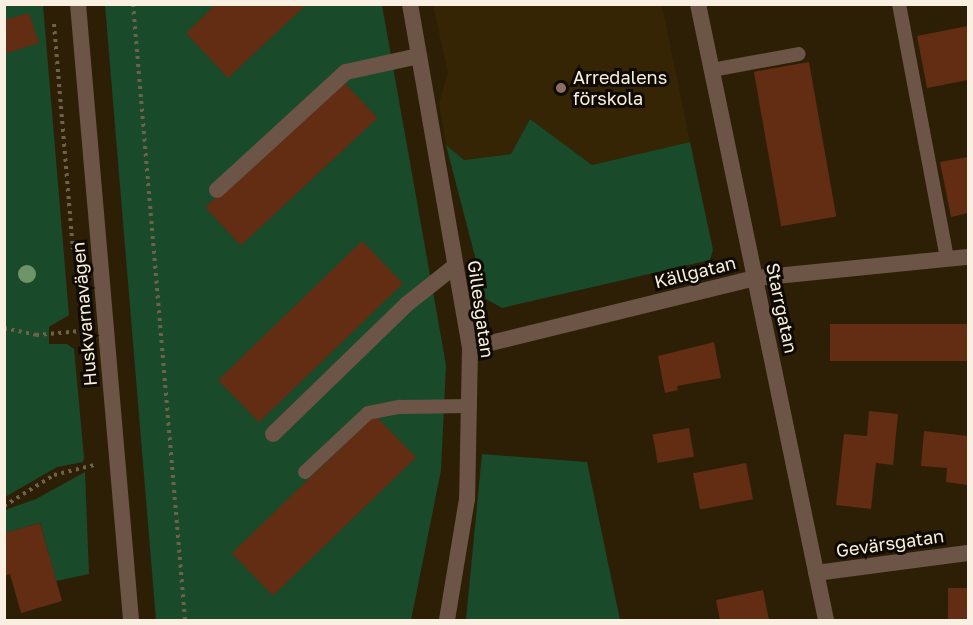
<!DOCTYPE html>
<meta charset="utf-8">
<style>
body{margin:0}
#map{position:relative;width:973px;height:625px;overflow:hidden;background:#2c1f06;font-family:"Golos Text",sans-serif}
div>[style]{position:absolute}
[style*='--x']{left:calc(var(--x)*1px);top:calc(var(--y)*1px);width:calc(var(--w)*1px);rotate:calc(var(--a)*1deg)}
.built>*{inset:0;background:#362504}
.green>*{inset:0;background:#194a2a}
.building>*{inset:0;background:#622d12;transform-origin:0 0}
.path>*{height:4px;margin-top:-2px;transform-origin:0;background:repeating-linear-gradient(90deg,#6d624c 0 3px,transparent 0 7.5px)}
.service>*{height:14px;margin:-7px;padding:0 7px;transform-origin:7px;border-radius:7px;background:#6c5446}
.minor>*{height:16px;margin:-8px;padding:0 8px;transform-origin:8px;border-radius:8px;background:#6c5446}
.tertiary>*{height:16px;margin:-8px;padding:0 8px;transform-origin:8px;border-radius:8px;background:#6c5446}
.trees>*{width:18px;height:18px;margin:-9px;border-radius:50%;background:#6d9568}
.dots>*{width:16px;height:16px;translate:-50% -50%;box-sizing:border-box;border:3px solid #0f0a02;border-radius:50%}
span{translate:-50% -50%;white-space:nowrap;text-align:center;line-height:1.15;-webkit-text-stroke:6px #0f0a02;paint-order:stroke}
.poi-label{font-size:18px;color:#f9f0e1}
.left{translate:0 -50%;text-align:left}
.street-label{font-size:18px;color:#f9f0e1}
.frame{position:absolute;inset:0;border:6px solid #f9f0e1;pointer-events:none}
</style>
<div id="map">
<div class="built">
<i style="clip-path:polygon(433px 5px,662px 5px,690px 142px,592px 165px,530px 119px,511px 154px,464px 160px,446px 145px,439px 103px,448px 73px)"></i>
</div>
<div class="green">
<i style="clip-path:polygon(5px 5px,43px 5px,69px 315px,49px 327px,49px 344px,67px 344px,74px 349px,84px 457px,83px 462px,57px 467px,5px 497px)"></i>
<i style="clip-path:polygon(105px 5px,382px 5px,446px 365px,441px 470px,411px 620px,156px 620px)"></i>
<i style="clip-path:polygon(530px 119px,592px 165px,690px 142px,713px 250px,710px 260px,502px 308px,486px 299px,446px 145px,464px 160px,511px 154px)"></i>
<i style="clip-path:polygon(482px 454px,587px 462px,620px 620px,466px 620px)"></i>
<i style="clip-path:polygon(85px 472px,89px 574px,56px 581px,40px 523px,5px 533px,5px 510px,36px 499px)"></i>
</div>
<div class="building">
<i style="clip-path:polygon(216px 4px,307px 4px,228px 78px,186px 33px)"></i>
<i style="clip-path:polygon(29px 13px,39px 43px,4px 54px,4px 20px)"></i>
<i style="clip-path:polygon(968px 26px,968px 80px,927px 88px,917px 36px)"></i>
<i style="left:809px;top:62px;width:157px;height:56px;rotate:80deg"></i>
<i style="left:342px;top:80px;width:52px;height:187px;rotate:47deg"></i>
<i style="clip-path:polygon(968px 157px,968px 213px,951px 217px,940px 162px)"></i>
<i style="left:362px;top:241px;width:59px;height:200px;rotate:46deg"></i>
<i style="left:968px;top:324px;width:37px;height:138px;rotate:90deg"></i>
<i style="clip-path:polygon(714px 342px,721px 378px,677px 386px,678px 390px,665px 393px,658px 356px)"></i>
<i style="clip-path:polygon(869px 411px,898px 414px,893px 465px,876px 463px,871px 509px,836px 505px,844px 434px,867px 436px)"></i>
<i style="left:375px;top:415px;width:59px;height:199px;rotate:46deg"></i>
<i style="left:689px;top:428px;width:29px;height:37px;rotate:80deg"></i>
<i style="clip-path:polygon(924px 431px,968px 436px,967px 485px,946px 482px,947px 468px,921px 466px)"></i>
<i style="left:746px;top:463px;width:37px;height:54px;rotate:79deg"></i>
<i style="clip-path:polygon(40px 523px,62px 601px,21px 613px,10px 574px,4px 576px,4px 533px)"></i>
<i style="left:948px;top:588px;width:20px;height:32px"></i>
<i style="clip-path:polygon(763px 590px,769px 620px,720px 620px,716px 600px)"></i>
</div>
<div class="path">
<i style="--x:133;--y:4;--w:618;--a:85.17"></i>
<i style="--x:54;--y:24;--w:226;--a:85.2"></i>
<i style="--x:4;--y:328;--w:33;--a:12"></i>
<i style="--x:36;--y:335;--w:45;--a:-5.1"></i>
<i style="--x:4;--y:506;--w:59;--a:-31.8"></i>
<i style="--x:54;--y:475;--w:41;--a:-14"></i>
</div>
<div class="service">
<i style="--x:899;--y:4;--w:259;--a:79.3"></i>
<i style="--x:712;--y:70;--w:88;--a:-10.4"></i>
<i style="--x:305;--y:472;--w:86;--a:-43.1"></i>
<i style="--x:368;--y:413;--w:33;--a:-11"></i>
<i style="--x:400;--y:407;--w:70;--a:-0.8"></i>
</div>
<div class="minor">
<i style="--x:410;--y:4;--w:349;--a:80.1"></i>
<i style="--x:470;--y:348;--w:151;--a:91.1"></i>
<i style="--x:467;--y:499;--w:123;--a:99.4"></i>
<i style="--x:698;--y:4;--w:629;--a:78.26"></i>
<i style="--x:217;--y:190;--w:175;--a:-42.5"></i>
<i style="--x:346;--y:72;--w:75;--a:-12.4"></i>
<i style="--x:470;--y:348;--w:294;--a:-13.8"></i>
<i style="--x:756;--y:278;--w:213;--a:-5.7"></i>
<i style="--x:273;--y:434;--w:187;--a:-44.1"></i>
<i style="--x:407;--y:304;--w:61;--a:-38.4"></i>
<i style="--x:816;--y:573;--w:153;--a:-7.5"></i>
</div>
<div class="tertiary">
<i style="--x:78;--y:4;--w:618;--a:85.08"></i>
</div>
<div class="trees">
<i style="left:27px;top:274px"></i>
</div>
<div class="dots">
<i style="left:561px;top:88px;background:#8d6e63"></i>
</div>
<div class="poi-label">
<span class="left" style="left:573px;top:88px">Arredalens<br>förskola</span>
</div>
<div class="street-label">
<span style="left:695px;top:272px;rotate:-14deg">Källgatan</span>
<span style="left:782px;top:308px;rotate:78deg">Starrgatan</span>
<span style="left:481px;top:309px;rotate:82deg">Gillesgatan</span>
<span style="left:84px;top:314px;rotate:-95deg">Huskvarnavägen</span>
<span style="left:890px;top:543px;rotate:-8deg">Gevärsgatan</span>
</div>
<div class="frame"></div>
</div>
